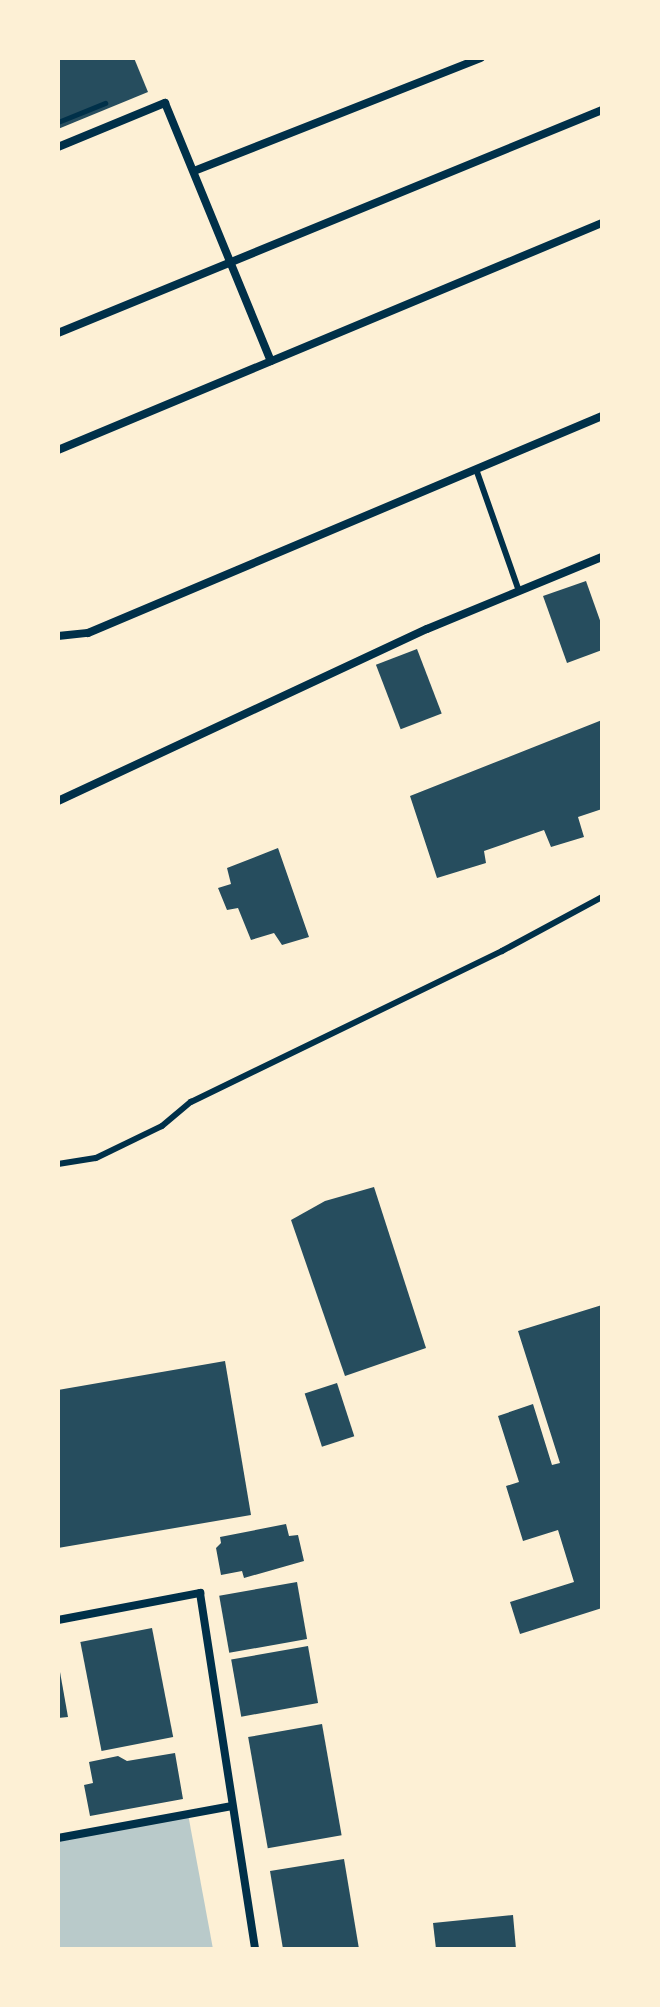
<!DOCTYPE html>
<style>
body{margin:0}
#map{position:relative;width:660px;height:2007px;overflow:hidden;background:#fdf0d5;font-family:Inter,sans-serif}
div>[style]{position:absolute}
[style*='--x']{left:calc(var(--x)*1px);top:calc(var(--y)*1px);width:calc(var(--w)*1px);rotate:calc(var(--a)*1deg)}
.green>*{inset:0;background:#b9caca}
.building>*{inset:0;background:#264d5e;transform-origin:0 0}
.path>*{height:5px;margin:-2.5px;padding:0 2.5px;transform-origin:2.5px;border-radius:2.5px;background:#003049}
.service>*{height:6px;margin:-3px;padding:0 3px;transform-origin:3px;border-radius:3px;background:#003049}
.minor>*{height:8px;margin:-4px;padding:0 4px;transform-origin:4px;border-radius:4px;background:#003049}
span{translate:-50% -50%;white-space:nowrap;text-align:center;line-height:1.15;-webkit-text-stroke:8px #fdf0d5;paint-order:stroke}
.frame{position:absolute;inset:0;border:60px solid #fdf0d5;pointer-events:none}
</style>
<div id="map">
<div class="green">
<i style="clip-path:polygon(188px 1814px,213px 1949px,58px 1949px,58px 1838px)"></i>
</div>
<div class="building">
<i style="clip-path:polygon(58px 58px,134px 58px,148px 92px,58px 129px)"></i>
<i style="clip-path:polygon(586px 581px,602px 626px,602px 650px,567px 663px,543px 596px)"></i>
<i style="left:417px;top:649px;width:69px;height:44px;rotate:69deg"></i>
<i style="clip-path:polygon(602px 720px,602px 809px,578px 817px,584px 837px,551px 847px,544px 830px,484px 851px,486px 863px,437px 878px,410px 796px)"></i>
<i style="clip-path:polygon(278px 848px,309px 937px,282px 945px,274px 933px,251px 940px,238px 908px,227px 910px,218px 888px,231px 884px,227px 868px)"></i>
<i style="clip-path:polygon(374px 1187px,426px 1348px,345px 1376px,291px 1220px,325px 1201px)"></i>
<i style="clip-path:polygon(602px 1305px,602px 1608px,520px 1634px,510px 1602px,574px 1582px,558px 1530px,523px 1541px,506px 1486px,519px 1482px,498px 1416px,533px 1404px,552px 1465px,560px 1463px,518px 1331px)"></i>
<i style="clip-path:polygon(225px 1361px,251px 1515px,58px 1548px,58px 1390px)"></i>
<i style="left:337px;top:1383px;width:56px;height:34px;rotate:72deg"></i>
<i style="clip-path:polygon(286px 1524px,289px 1536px,298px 1535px,304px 1561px,244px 1578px,242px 1571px,221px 1575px,216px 1548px,221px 1543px,220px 1537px)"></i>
<i style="left:297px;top:1582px;width:58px;height:79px;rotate:80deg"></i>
<i style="left:152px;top:1628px;width:111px;height:73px;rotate:79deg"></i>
<i style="left:308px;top:1646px;width:58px;height:78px;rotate:80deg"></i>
<i style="clip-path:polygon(60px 1672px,68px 1717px,58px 1718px,58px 1673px)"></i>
<i style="left:322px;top:1724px;width:113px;height:75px;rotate:80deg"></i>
<i style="clip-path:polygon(175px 1753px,183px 1799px,90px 1816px,84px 1785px,93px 1783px,89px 1762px,118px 1756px,127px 1761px)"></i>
<i style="clip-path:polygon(344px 1859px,359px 1949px,283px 1949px,270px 1871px)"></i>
<i style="clip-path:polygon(513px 1915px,516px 1949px,436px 1949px,433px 1923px)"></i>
</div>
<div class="path">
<i style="--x:58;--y:122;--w:51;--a:-22"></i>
</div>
<div class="service">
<i style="--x:476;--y:469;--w:129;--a:70.6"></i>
<i style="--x:58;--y:1164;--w:38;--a:-9"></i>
<i style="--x:96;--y:1158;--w:73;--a:-25.9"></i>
<i style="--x:162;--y:1126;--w:38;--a:-40"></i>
<i style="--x:191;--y:1102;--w:346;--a:-25.9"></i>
<i style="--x:502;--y:951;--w:114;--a:-28.4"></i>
</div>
<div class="minor">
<i style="--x:58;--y:147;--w:116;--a:-22.4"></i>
<i style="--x:165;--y:103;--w:279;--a:67.7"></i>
<i style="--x:194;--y:171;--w:308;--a:-21.5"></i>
<i style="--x:58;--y:333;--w:588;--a:-22.29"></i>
<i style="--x:58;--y:450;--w:589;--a:-22.65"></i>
<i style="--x:58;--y:636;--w:30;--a:-6"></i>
<i style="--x:88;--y:633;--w:558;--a:-22.89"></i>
<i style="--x:58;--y:801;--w:407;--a:-25"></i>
<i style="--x:427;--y:629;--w:189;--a:-22.4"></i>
<i style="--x:58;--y:1620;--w:145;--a:-10.8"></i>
<i style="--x:200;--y:1593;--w:360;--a:81.2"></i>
<i style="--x:58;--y:1838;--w:177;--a:-10.4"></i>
</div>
<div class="frame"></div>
</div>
